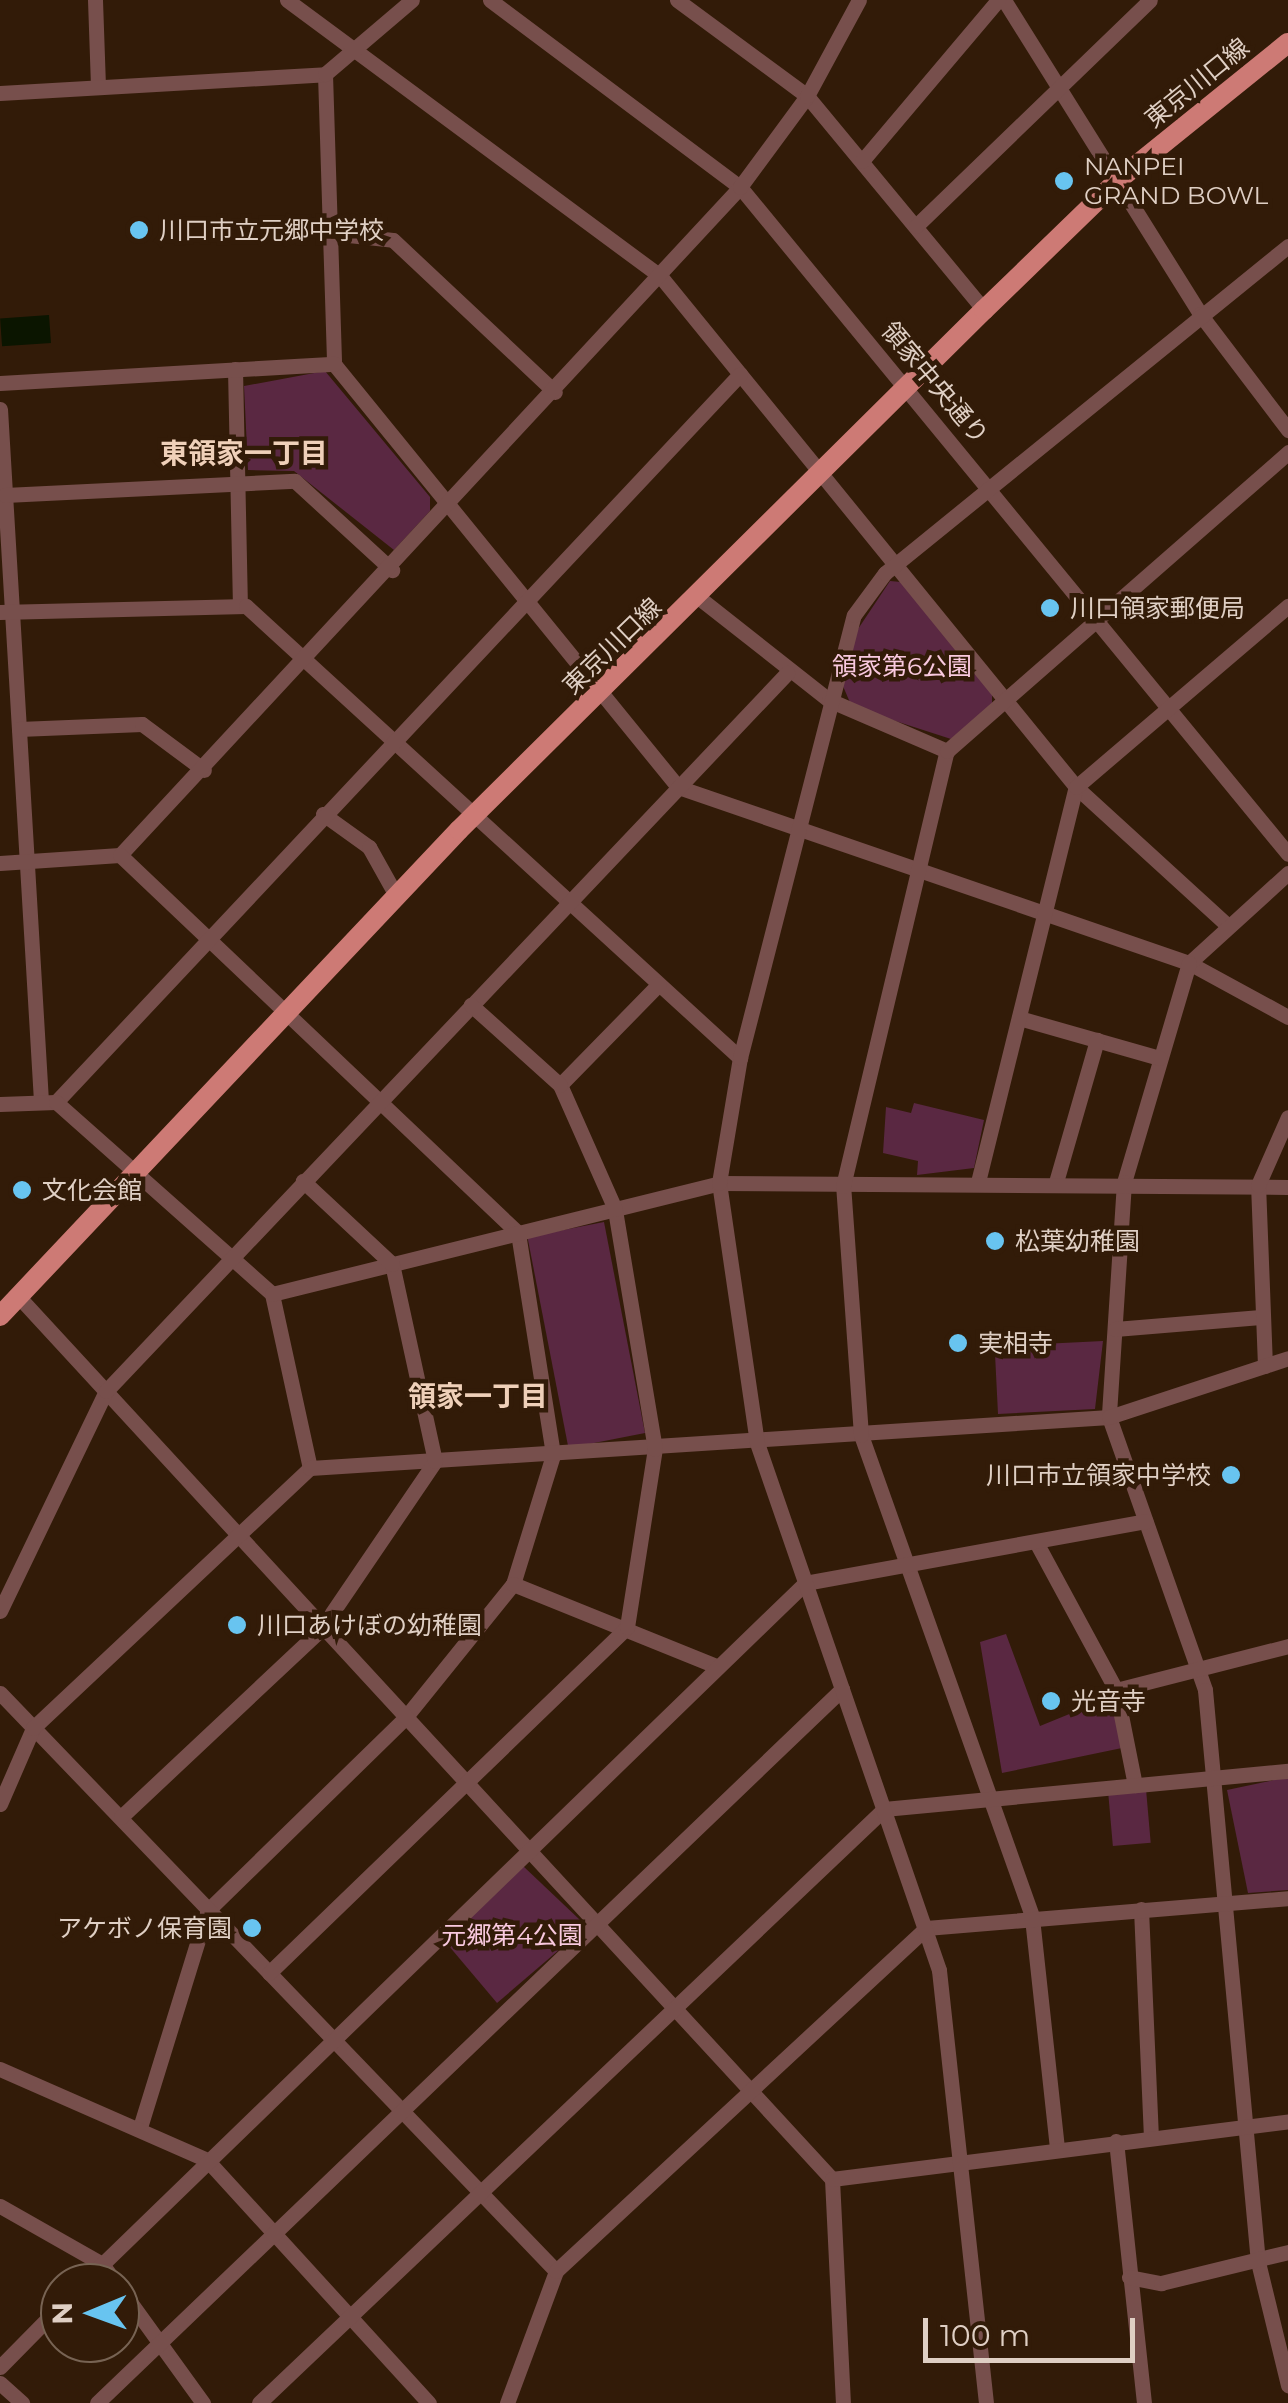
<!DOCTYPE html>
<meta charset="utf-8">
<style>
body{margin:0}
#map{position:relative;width:1288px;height:2403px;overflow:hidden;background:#321b08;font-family:Montserrat,"Noto Sans JP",sans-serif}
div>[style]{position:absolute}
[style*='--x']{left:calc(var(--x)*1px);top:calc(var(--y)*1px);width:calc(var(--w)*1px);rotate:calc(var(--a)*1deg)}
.green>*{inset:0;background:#5a2842;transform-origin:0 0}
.water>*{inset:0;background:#0b1500;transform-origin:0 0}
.minor>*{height:15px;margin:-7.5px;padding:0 7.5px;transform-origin:7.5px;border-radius:7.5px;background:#774f4c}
.major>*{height:20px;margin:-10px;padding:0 10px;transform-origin:10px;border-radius:10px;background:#cd7a75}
.dots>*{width:28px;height:28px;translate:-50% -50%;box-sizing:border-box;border:5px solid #321b08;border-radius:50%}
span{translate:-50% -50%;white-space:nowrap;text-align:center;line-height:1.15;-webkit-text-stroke:9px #321b08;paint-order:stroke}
.street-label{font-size:25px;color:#dfcfc4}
.poi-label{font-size:25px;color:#dfcfc4}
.left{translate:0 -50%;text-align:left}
.right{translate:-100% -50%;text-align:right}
.park-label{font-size:25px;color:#f9c9df}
.neighbourhood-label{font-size:28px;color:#efd0b9;font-weight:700}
.north{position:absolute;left:40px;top:2263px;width:100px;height:100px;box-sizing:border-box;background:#321b08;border:2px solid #776353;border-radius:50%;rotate:269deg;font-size:28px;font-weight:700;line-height:40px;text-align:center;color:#dfcfc4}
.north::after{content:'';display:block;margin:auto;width:35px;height:45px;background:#68c4f0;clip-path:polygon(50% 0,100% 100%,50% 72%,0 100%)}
.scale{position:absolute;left:923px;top:2318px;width:212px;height:45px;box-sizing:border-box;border:5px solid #dfcfc4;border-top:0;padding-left:12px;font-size:30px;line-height:35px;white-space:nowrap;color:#dfcfc4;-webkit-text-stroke:8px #321b08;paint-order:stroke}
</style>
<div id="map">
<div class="green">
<i style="clip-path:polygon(325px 371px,430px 497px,430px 511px,394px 550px,294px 471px,248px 470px,244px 386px)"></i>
<i style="clip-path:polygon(890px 581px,901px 582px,992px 692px,992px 704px,951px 739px,852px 707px,842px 684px,856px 632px)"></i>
<i style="clip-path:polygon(914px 1103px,984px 1120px,974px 1168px,917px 1175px,918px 1161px,883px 1153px,886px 1107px,911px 1113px)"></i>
<i style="left:604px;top:1222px;width:215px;height:78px;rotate:79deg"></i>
<i style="clip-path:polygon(1041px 1331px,1042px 1344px,1103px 1341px,1095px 1409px,998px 1414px,994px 1334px)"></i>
<i style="clip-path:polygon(1006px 1634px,1040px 1726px,1111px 1697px,1122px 1748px,1002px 1773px,980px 1642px)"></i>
<i style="clip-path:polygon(1288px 1777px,1288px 1890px,1248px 1893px,1227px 1790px)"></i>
<i style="left:1146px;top:1789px;width:54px;height:38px;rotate:85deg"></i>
<i style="clip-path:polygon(522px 1865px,580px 1920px,580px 1932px,497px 2003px,443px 1939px)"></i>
</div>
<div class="water">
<i style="left:49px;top:315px;width:28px;height:49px;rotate:86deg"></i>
</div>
<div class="minor">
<i style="--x:95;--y:0;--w:87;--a:88"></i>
<i style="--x:287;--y:0;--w:465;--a:36.5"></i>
<i style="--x:661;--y:277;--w:658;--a:50.86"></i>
<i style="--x:1076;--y:787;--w:205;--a:42.4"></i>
<i style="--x:490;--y:0;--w:312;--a:36.8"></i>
<i style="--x:740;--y:187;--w:863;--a:50.59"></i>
<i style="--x:677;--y:0;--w:162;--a:36.4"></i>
<i style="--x:807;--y:96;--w:278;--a:50.4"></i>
<i style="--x:1004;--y:0;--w:370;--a:58"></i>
<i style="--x:1200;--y:314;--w:146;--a:52.8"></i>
<i style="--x:325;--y:74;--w:290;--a:88.2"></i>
<i style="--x:334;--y:364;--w:545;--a:50.88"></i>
<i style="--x:678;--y:787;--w:540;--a:19"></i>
<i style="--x:1189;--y:963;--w:113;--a:28.6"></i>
<i style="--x:0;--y:93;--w:326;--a:-3.3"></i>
<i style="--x:325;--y:74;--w:114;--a:-40.4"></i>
<i style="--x:862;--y:161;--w:211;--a:-49.8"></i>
<i style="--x:916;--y:226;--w:325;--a:-44"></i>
<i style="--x:330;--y:233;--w:63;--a:6.3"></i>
<i style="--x:393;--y:240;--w:222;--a:43.2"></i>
<i style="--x:235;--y:369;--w:234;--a:88.8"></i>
<i style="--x:0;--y:383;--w:335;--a:-3.3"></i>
<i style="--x:0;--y:409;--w:694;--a:86.61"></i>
<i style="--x:5;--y:495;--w:290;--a:-2.8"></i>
<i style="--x:295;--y:481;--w:132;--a:42.5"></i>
<i style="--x:698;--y:597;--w:167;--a:38.2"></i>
<i style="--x:829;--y:700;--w:129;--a:23.4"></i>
<i style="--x:0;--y:612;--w:246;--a:-1.4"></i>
<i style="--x:246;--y:606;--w:670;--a:42.46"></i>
<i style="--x:19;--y:729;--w:123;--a:-2.3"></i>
<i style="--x:142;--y:724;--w:77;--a:36.6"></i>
<i style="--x:323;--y:814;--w:57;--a:35.7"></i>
<i style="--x:369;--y:847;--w:57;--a:60.8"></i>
<i style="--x:120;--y:855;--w:911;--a:-47.13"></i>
<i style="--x:740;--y:187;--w:113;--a:-53.6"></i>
<i style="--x:807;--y:96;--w:109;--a:-61.6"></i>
<i style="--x:0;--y:863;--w:120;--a:-3.8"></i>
<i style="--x:120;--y:855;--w:549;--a:43.52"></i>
<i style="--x:518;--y:1233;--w:225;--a:81"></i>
<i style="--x:553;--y:1455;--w:135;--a:107.2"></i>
<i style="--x:513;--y:1584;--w:172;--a:128.9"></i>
<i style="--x:405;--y:1718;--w:277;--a:135.7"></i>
<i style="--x:207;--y:1911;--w:227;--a:107.2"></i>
<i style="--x:1288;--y:873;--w:134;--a:137.7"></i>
<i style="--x:1189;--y:963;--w:228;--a:106.5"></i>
<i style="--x:1124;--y:1182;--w:235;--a:93.7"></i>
<i style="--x:1109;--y:1417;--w:289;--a:70.6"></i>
<i style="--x:1205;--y:1690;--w:574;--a:84.71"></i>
<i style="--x:1258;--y:2262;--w:127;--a:76.3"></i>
<i style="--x:1019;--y:1018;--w:146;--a:15.9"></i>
<i style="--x:560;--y:1085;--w:141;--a:-45.6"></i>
<i style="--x:56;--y:1102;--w:999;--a:-46.78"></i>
<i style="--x:0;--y:1104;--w:56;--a:-2"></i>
<i style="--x:56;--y:1102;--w:289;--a:41.6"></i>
<i style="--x:272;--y:1294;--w:178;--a:77.7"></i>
<i style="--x:978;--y:1182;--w:407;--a:-76.1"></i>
<i style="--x:1076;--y:787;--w:279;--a:-40.5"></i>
<i style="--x:1056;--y:1182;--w:148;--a:-73.9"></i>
<i style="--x:272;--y:1294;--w:461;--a:-13.9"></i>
<i style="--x:719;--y:1183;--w:569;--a:0.4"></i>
<i style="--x:18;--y:1296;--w:1201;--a:47.33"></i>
<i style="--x:832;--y:2179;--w:224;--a:87.2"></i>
<i style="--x:1115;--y:1329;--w:146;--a:-4.7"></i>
<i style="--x:1265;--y:1366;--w:181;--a:-92.2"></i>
<i style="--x:1258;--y:1185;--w:74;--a:-66.2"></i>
<i style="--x:1036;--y:1542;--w:168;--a:61.6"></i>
<i style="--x:1116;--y:1690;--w:97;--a:78.7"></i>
<i style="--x:513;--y:1584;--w:221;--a:22"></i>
<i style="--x:0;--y:1611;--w:244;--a:-64.3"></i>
<i style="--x:106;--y:1391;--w:990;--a:-46.51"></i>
<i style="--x:1116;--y:1690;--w:178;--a:-14.3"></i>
<i style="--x:0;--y:1693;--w:802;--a:46.11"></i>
<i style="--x:0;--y:1804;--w:83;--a:-66.5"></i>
<i style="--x:33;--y:1728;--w:380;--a:-43.2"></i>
<i style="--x:310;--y:1468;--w:801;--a:-3.65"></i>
<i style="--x:1109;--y:1417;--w:188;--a:-18.2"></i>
<i style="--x:121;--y:1817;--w:274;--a:-43.2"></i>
<i style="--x:321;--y:1629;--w:203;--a:-55.8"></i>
<i style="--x:435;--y:1461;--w:202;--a:-102.3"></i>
<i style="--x:392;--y:1264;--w:122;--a:-137"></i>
<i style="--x:1141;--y:1909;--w:228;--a:87.5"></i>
<i style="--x:269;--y:1973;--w:498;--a:-44"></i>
<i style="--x:627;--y:1627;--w:180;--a:-81.1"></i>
<i style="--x:655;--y:1449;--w:243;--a:-99.5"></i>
<i style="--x:615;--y:1209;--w:136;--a:-113.9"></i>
<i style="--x:560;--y:1085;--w:120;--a:-138"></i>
<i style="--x:0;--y:2069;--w:226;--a:23.7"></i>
<i style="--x:207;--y:2160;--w:329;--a:47.6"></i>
<i style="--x:1116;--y:2141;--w:263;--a:83.9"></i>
<i style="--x:1057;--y:2148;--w:233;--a:-96.2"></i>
<i style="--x:1032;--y:1916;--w:510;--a:-109.57"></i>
<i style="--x:861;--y:1435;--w:250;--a:-94.1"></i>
<i style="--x:843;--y:1186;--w:447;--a:-76.6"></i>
<i style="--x:947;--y:751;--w:454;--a:-41.2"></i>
<i style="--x:832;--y:2179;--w:460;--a:-7.2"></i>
<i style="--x:0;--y:2206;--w:117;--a:29.6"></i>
<i style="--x:102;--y:2264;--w:24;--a:54"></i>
<i style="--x:1129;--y:2277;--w:33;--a:11"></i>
<i style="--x:1161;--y:2283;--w:131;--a:-13.7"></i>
<i style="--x:83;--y:2283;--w:1006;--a:-44.11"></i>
<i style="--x:805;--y:1583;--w:346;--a:-10.3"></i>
<i style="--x:120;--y:2288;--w:142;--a:54.2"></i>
<i style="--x:0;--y:2367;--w:86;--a:-45.5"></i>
<i style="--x:0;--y:2383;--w:30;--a:42"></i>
<i style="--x:97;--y:2403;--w:1032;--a:-43.78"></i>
<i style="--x:259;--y:2403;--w:862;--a:-43.54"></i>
<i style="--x:884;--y:1809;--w:406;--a:-5.4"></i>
<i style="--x:507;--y:2403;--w:141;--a:-69.6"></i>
<i style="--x:556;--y:2271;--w:505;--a:-42.83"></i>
<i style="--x:926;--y:1928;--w:363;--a:-4.7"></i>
<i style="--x:986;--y:2403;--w:436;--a:-96.2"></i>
<i style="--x:939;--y:1970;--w:558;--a:-109.05"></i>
<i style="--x:757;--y:1443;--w:263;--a:-98.3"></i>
<i style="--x:719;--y:1183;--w:127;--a:-80.5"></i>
<i style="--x:740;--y:1058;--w:457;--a:-75.6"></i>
<i style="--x:854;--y:615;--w:52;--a:-53.6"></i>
<i style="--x:885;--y:573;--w:519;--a:-39.06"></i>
</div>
<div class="major">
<i style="--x:0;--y:1316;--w:668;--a:-46.64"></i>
<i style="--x:459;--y:830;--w:739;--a:-44.73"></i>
<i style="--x:984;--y:310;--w:187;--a:-44.1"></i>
<i style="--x:1118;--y:180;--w:218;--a:-38.9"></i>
</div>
<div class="dots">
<i style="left:1064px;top:181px;background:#68c4f0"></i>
<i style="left:139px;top:230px;background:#68c4f0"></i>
<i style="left:1050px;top:608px;background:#68c4f0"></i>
<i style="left:22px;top:1190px;background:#68c4f0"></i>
<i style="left:995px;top:1241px;background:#68c4f0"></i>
<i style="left:958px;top:1343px;background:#68c4f0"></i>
<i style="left:1231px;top:1475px;background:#68c4f0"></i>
<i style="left:237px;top:1625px;background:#68c4f0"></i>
<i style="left:1051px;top:1701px;background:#68c4f0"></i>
<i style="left:252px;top:1928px;background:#68c4f0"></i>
</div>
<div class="street-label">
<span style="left:1197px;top:83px;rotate:-39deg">東京川口線</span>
<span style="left:935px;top:383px;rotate:50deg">領家中央通り</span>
<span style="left:612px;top:646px;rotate:-44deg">東京川口線</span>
</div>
<div class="poi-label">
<span class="left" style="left:1084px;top:181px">NANPEI<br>GRAND BOWL</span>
<span class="left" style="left:159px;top:230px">川口市立元郷中学校</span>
<span class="left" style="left:1070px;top:608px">川口領家郵便局</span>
<span class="left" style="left:42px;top:1190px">文化会館</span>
<span class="left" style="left:1015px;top:1241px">松葉幼稚園</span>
<span class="left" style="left:978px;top:1343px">実相寺</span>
<span class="right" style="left:1211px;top:1475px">川口市立領家中学校</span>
<span class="left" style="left:257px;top:1625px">川口あけぼの幼稚園</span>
<span class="left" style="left:1071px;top:1701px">光音寺</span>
<span class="right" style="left:232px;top:1928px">アケボノ保育園</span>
</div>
<div class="park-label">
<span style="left:902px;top:666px">領家第6公園</span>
<span style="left:512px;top:1935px">元郷第4公園</span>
</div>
<div class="neighbourhood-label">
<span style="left:244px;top:453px">東領家一丁目</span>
<span style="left:478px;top:1396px">領家一丁目</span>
</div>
<div class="north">N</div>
<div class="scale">100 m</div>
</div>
